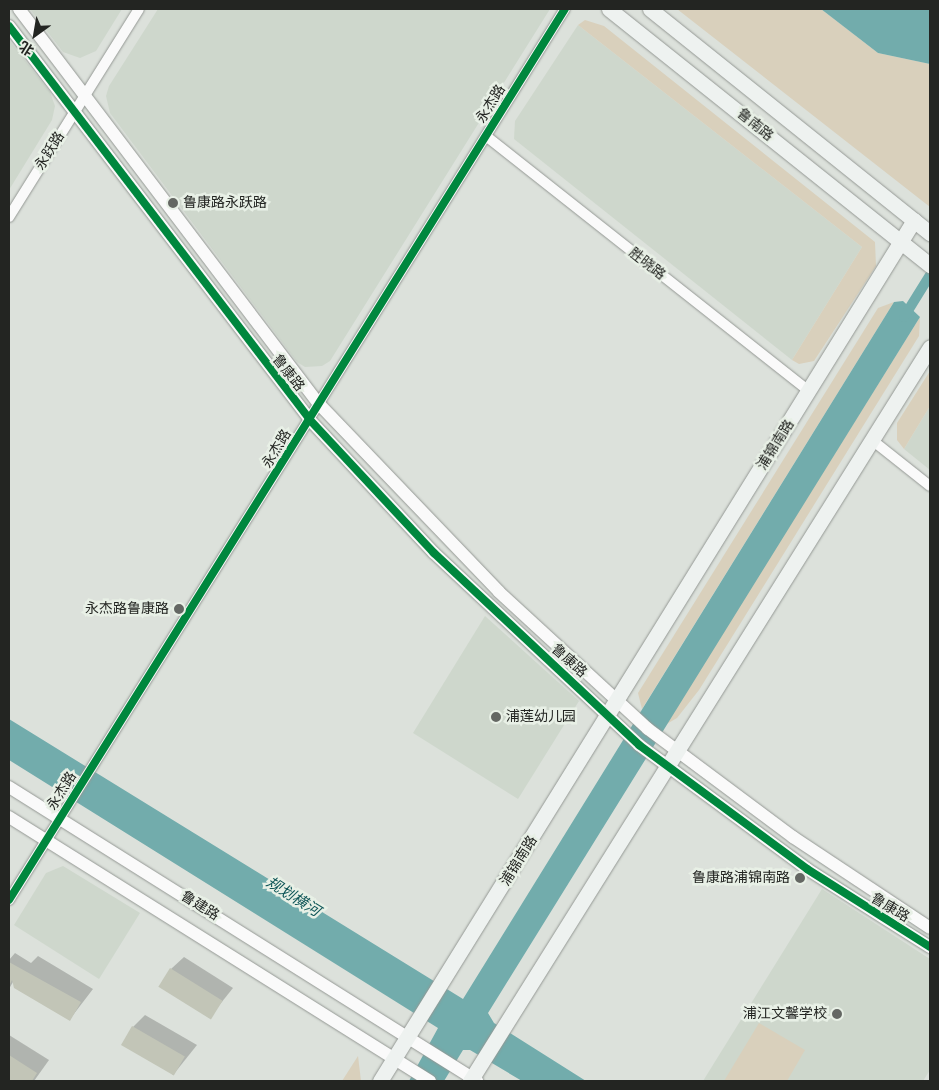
<!DOCTYPE html>
<meta charset="utf-8">
<style>
body{margin:0}
#map{position:relative;width:939px;height:1090px;overflow:hidden;background:#dce1db;font-family:"Source Sans 3","Noto Sans SC",sans-serif}
div>[style]{position:absolute}
[style*='--x']{left:calc(var(--x)*1px);top:calc(var(--y)*1px);width:calc(var(--w)*1px);rotate:calc(var(--a)*1deg)}
.built>*{inset:0;background:#ced7cc}
.green>*{inset:0;background:#d9d0bc}
.water>*{inset:0;background:#72acac}
.shadow>*{inset:0;background:#0003}
.canal>*{height:10px;margin:-5px;padding:0 5px;transform-origin:5px;border-radius:5px;background:#72acac}
.building>*{inset:0;background:#c2c5b7;transform-origin:0 0}
.roads{filter:drop-shadow(0 0 1px #949894) drop-shadow(0 0 1px #949894)}
.minor>*{height:10px;margin:-5px;padding:0 5px;transform-origin:5px;border-radius:5px;background:#fafafa}
.tertiary>*{height:12px;margin:-6px;padding:0 6px;transform-origin:6px;border-radius:6px;background:#fafafa}
.secondary>*{height:15px;margin:-7.5px;padding:0 7.5px;transform-origin:7.5px;border-radius:7.5px;background:#eef2f0}
.cycleway>*{height:8px;margin:-4px;padding:0 4px;transform-origin:4px;border-radius:4px;background:#00873e}
.dots>*{width:14px;height:14px;translate:-50% -50%;box-sizing:border-box;border:2px solid #e8f0e6;border-radius:50%}
span{translate:-50% -50%;white-space:nowrap;text-align:center;line-height:1.15;-webkit-text-stroke:5px #e8f0e6;paint-order:stroke}
.street-label{font-size:14px;color:#232522}
.poi-label{font-size:14px;color:#232522}
.left{translate:0 -50%;text-align:left}
.right{translate:-100% -50%;text-align:right}
.water-label{font-size:15px;color:#115759;font-style:italic}
.frame{position:absolute;inset:0;border:10px solid #232522;pointer-events:none}
.north{position:absolute;left:10px;top:10px;width:50px;height:50px;-webkit-text-stroke:4px #e8f0e6;paint-order:stroke;rotate:212deg;font-size:14px;font-weight:700;line-height:20px;text-align:center;color:#232522}
.north::after{content:'';display:block;margin:auto;width:18px;height:22px;background:#232522;clip-path:polygon(50% 0,100% 100%,50% 72%,0 100%)}
</style>
<div id="map">
<div class="built">
<i style="clip-path:polygon(30px 9px,122px 9px,96px 51px,80px 58px,63px 52px)"></i>
<i style="clip-path:polygon(158px 9px,550px 9px,330px 361px,322px 366px,305px 367px,297px 362px,110px 113px,106px 96px,109px 86px)"></i>
<i style="clip-path:polygon(578px 25px,862px 247px,792px 360px,514px 139px,515px 121px)"></i>
<i style="clip-path:polygon(9px 40px,50px 92px,55px 106px,52px 120px,9px 190px)"></i>
<i style="clip-path:polygon(930px 406px,930px 470px,904px 449px)"></i>
<i style="clip-path:polygon(485px 616px,579px 701px,518px 799px,413px 733px)"></i>
<i style="clip-path:polygon(63px 866px,140px 913px,99px 979px,14px 925px,46px 873px)"></i>
<i style="clip-path:polygon(822px 889px,930px 959px,930px 1070px,923px 1081px,703px 1081px)"></i>
</div>
<div class="green">
<i style="clip-path:polygon(677px 9px,821px 9px,878px 53px,930px 64px,930px 207px)"></i>
<i style="clip-path:polygon(585px 20px,604px 26px,875px 242px,876px 266px,814px 361px,799px 364px,792px 360px,862px 247px,578px 25px)"></i>
<i style="clip-path:polygon(894px 302px,642px 709px,638px 693px,878px 308px)"></i>
<i style="clip-path:polygon(920px 317px,919px 336px,699px 690px,677px 718px,665px 725px)"></i>
<i style="clip-path:polygon(930px 371px,930px 406px,904px 449px,897px 440px,897px 423px)"></i>
<i style="clip-path:polygon(759px 1023px,805px 1050px,787px 1081px,724px 1081px)"></i>
<i style="clip-path:polygon(358px 1056px,361px 1081px,342px 1081px)"></i>
</div>
<div class="water">
<i style="clip-path:polygon(821px 9px,930px 9px,930px 64px,878px 53px)"></i>
<i style="clip-path:polygon(903px 301px,920px 317px,488px 1013px,494px 1023px,586px 1081px,522px 1081px,470px 1050px,463px 1050px,444px 1081px,409px 1081px,438px 1028px,9px 760px,9px 719px,463px 999px,894px 302px)"></i>
</div>
<div class="shadow">
<i style="clip-path:polygon(15px 953px,31px 963px,38px 956px,93px 989px,70px 1019px,14px 980px,9px 989px,9px 960px)"></i>
<i style="clip-path:polygon(184px 957px,233px 988px,209px 1018px,171px 969px)"></i>
<i style="clip-path:polygon(145px 1015px,197px 1045px,173px 1075px,133px 1027px)"></i>
<i style="clip-path:polygon(9px 1035px,49px 1060px,34px 1081px,9px 1081px)"></i>
</div>
<div class="canal">
<i style="--x:904;--y:317;--w:49;--a:-58.2"></i>
</div>
<div class="building">
<i style="clip-path:polygon(9px 962px,81px 1002px,70px 1021px,14px 988px,12px 980px,9px 986px)"></i>
<i style="left:170px;top:968px;width:62px;height:22px;rotate:32deg"></i>
<i style="left:132px;top:1026px;width:61px;height:22px;rotate:30deg"></i>
<i style="clip-path:polygon(9px 1055px,37px 1073px,32px 1081px,9px 1081px)"></i>
</div>
<div class="roads">
<div class="minor">
<i style="--x:486;--y:136;--w:412;--a:38.3"></i>
<i style="--x:9;--y:217;--w:245;--a:-58"></i>
<i style="--x:872;--y:440;--w:74;--a:38.4"></i>
<i style="--x:9;--y:900;--w:1050;--a:-58.04"></i>
</div>
<div class="tertiary">
<i style="--x:19;--y:9;--w:496;--a:52.8"></i>
<i style="--x:319;--y:404;--w:260;--a:46.2"></i>
<i style="--x:499;--y:592;--w:202;--a:42.6"></i>
<i style="--x:648;--y:729;--w:181;--a:36.7"></i>
<i style="--x:793;--y:837;--w:164;--a:33.6"></i>
<i style="--x:9;--y:26;--w:494;--a:52.6"></i>
<i style="--x:309;--y:419;--w:183;--a:47"></i>
<i style="--x:434;--y:553;--w:281;--a:43.1"></i>
<i style="--x:639;--y:745;--w:209;--a:36.4"></i>
<i style="--x:807;--y:869;--w:146;--a:32.4"></i>
<i style="--x:9;--y:787;--w:553;--a:32.14"></i>
<i style="--x:9;--y:817;--w:497;--a:32.1"></i>
</div>
<div class="secondary">
<i style="--x:609;--y:9;--w:411;--a:38.6"></i>
<i style="--x:650;--y:9;--w:359;--a:38.7"></i>
<i style="--x:380;--y:1081;--w:1013;--a:-58.19"></i>
<i style="--x:470;--y:1081;--w:866;--a:-57.92"></i>
</div>
</div>
<div class="cycleway">
<i style="--x:9;--y:26;--w:494;--a:52.6"></i>
<i style="--x:309;--y:419;--w:183;--a:47"></i>
<i style="--x:434;--y:553;--w:281;--a:43.1"></i>
<i style="--x:639;--y:745;--w:209;--a:36.4"></i>
<i style="--x:807;--y:869;--w:146;--a:32.4"></i>
<i style="--x:9;--y:900;--w:1050;--a:-58.04"></i>
</div>
<div class="dots">
<i style="left:173px;top:203px;background:#646763"></i>
<i style="left:179px;top:609px;background:#646763"></i>
<i style="left:496px;top:717px;background:#646763"></i>
<i style="left:800px;top:878px;background:#646763"></i>
<i style="left:837px;top:1014px;background:#646763"></i>
</div>
<div class="street-label">
<span style="left:491px;top:104px;rotate:-58deg">永杰路</span>
<span style="left:755px;top:125px;rotate:39deg">鲁南路</span>
<span style="left:50px;top:151px;rotate:-58deg">永跃路</span>
<span style="left:647px;top:264px;rotate:38deg">胜晓路</span>
<span style="left:288px;top:373px;rotate:52deg">鲁康路</span>
<span style="left:776px;top:445px;rotate:-58deg">浦锦南路</span>
<span style="left:277px;top:449px;rotate:-59deg">永杰路</span>
<span style="left:569px;top:661px;rotate:42deg">鲁康路</span>
<span style="left:62px;top:791px;rotate:-58deg">永杰路</span>
<span style="left:519px;top:861px;rotate:-58deg">浦锦南路</span>
<span style="left:200px;top:906px;rotate:32deg">鲁建路</span>
<span style="left:890px;top:908px;rotate:31deg">鲁康路</span>
</div>
<div class="poi-label">
<span class="left" style="left:183px;top:203px">鲁康路永跃路</span>
<span class="right" style="left:169px;top:609px">永杰路鲁康路</span>
<span class="left" style="left:506px;top:717px">浦莲幼儿园</span>
<span class="right" style="left:790px;top:878px">鲁康路浦锦南路</span>
<span class="right" style="left:827px;top:1014px">浦江文馨学校</span>
</div>
<div class="water-label">
<span style="left:293px;top:897px;rotate:32deg">规划横河</span>
</div>
<div class="frame"></div>
<div class="north">北</div>
</div>
